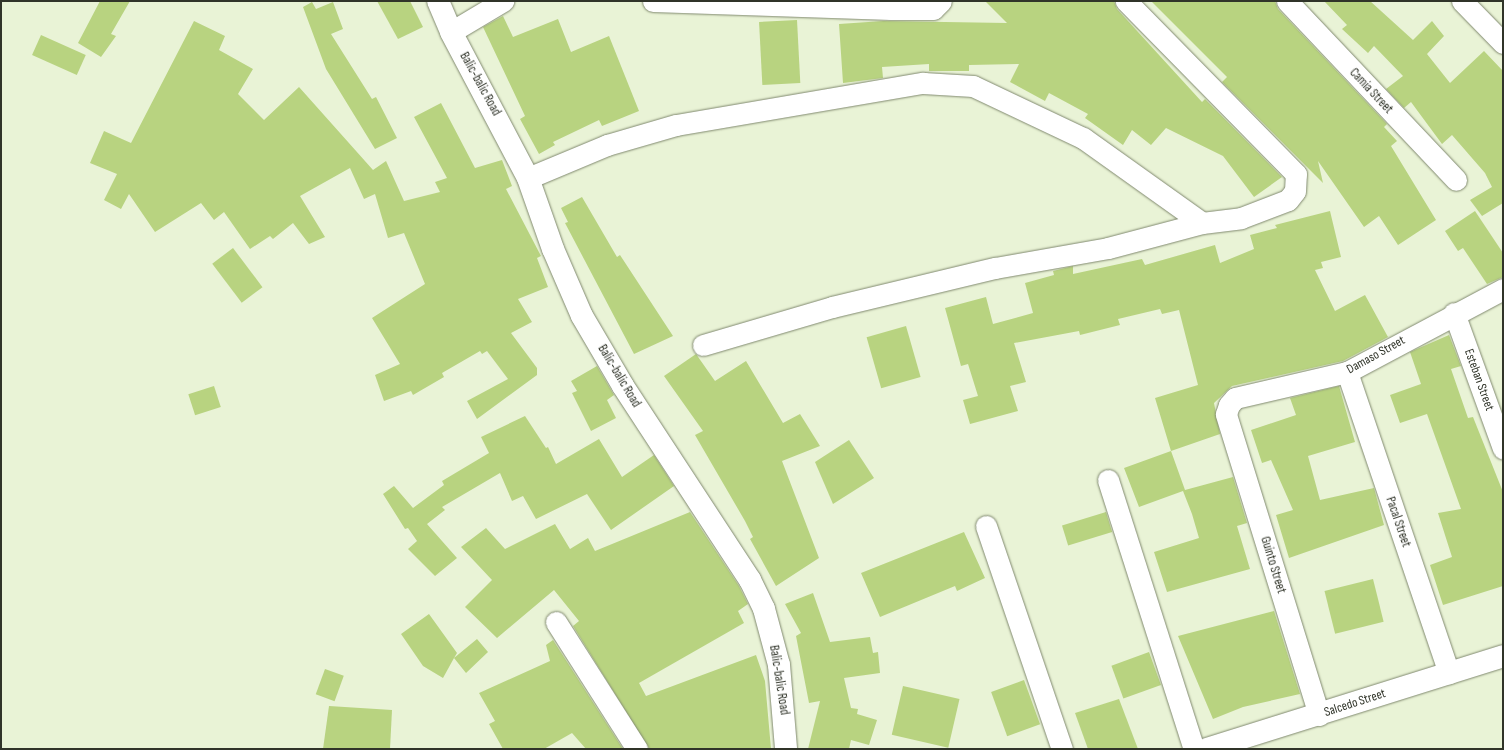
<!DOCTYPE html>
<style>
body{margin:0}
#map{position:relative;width:1504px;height:750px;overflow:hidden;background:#e9f3d6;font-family:"Sofia Sans Condensed",sans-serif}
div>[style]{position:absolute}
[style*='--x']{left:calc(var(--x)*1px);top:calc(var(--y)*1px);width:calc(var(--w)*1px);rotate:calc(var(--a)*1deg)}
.building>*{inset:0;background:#b8d380;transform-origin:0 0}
.roads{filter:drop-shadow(0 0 1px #80896f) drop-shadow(0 0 1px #80896f)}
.minor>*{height:21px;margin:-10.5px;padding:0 10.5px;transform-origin:10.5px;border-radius:10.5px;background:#fff}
.tertiary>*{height:22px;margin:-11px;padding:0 11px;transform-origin:11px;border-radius:11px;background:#fff}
.secondary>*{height:22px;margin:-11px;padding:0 11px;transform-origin:11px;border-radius:11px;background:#fff}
span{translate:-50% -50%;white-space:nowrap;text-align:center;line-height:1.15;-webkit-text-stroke:3.5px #fff;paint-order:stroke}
.street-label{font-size:13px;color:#303429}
.frame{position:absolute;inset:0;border:2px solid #303429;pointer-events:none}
</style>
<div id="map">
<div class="building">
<i style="clip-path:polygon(100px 1px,130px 1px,111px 34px,116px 36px,101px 57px,78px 43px)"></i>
<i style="clip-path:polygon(377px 1px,410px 1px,423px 27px,398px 39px)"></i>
<i style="clip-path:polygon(985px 1px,1114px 1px,1117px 9px,1202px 102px,1205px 99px,1282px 177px,1254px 197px,1223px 156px,1166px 128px,1151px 145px,1132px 130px,1123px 145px,1085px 118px,1088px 114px,1049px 93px,1045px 101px,1010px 82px,1019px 64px,969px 65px,969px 71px,929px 71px,929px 64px,882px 67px,883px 78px,843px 83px,839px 24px,883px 21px,1007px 23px)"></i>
<i style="clip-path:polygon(1151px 1px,1275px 1px,1278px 9px,1387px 124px,1384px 127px,1397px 141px,1391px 146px,1436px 220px,1398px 245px,1379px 216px,1364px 227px,1318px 161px,1323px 183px,1222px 82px,1227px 77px)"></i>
<i style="clip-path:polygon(1324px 1px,1370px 1px,1413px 40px,1432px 21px,1444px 36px,1427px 54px,1450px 83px,1484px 51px,1503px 71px,1503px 203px,1482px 216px,1470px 200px,1492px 187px,1485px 173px,1452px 135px,1442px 144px,1411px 102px,1404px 108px,1386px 89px,1403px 76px,1374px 46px,1368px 53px,1342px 29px,1347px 25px)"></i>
<i style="clip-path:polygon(312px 2px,316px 9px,333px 2px,343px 29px,331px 34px,372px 99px,376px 97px,397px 138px,375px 149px,326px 69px,303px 7px)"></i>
<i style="clip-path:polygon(503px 16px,513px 37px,558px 19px,571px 52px,609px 36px,639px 111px,602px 126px,599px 120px,553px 142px,555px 145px,539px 154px,520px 119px,525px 116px,483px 27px)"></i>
<i style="left:797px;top:20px;width:63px;height:38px;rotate:87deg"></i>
<i style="clip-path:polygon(194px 21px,225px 36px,219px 50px,253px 69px,238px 94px,264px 120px,299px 87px,373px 170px,386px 161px,404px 201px,440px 192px,435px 182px,447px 178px,414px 117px,441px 103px,475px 168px,502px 160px,512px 186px,506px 189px,541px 256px,537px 258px,548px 287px,518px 299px,532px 322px,511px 333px,537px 368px,537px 375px,477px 419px,467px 401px,508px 379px,487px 351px,482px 354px,480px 351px,442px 373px,444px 377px,413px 395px,411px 391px,384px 401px,375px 375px,400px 364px,372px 318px,425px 284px,404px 233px,388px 238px,375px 194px,364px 199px,350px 168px,300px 196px,325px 237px,309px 244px,293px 223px,273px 239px,270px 236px,250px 249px,224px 212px,214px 220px,201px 203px,155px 232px,129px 194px,121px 209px,104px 200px,117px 174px,90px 163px,104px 131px,131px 143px)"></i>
<i style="left:41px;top:35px;width:49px;height:22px;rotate:24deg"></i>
<i style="clip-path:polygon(582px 197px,617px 257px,620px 255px,673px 336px,634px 354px,565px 223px,568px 222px,561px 208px)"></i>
<i style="clip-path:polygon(1330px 211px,1341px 257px,1321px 262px,1323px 268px,1315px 270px,1335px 311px,1365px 295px,1388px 337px,1343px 361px,1232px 386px,1214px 403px,1220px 434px,1171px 451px,1155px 398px,1198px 385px,1179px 310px,1162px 314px,1160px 309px,1118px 319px,1120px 325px,1080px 335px,1079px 331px,1014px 343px,1026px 382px,1010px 386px,1018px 411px,970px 424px,963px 400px,978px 396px,968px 364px,961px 366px,945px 308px,986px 297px,993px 324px,1033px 313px,1025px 283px,1054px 275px,1053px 271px,1073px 266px,1073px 274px,1142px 259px,1145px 265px,1215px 245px,1220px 263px,1254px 249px,1250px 235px,1277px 228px,1275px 225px)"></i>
<i style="clip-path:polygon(1475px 211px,1503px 253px,1503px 277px,1487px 284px,1463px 248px,1458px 251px,1445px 231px)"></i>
<i style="left:233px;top:248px;width:49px;height:26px;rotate:53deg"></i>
<i style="left:906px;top:326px;width:53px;height:41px;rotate:74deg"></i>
<i style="clip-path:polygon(1449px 335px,1461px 366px,1451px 369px,1468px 418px,1473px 417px,1503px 492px,1503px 586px,1443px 605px,1430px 565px,1452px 557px,1438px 513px,1461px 509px,1427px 414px,1400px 423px,1390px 395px,1421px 384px,1410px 352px)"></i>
<i style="clip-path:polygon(696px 354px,715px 381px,746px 361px,783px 423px,800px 414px,820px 446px,782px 461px,819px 558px,776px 586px,750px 539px,753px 537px,745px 521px,695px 435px,703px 431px,664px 376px)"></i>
<i style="clip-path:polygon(597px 366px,614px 395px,607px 400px,616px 418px,591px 431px,572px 393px,577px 391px,571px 381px)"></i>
<i style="left:214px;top:386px;width:22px;height:27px;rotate:72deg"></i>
<i style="clip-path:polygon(1339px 386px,1355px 442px,1308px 456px,1320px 500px,1374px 488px,1384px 525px,1289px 558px,1276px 515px,1293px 510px,1271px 460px,1262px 463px,1251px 430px,1296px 415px,1290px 398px)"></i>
<i style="clip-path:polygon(525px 416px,546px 448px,548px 447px,556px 464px,599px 439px,622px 477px,654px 455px,674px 486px,611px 530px,587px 494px,536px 519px,523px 496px,512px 501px,500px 473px,442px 507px,445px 510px,427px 524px,457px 558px,435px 576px,408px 549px,417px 541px,408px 528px,405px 529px,383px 494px,394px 486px,413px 508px,444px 485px,442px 481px,489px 453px,481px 437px)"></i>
<i style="clip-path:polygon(849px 440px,874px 478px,833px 504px,815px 462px)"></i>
<i style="clip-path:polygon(1171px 451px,1185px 490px,1233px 477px,1247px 523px,1237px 526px,1250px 569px,1167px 592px,1154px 552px,1199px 538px,1192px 514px,1183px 491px,1139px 507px,1124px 468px)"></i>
<i style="clip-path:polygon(690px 512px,739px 586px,748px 604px,738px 611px,744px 623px,639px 683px,646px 696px,756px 655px,765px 681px,771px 749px,649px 749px,573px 626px,579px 621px,554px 590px,497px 638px,465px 607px,492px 580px,461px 547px,486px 528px,505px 549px,555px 524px,570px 549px,588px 538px,595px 551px)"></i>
<i style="left:1106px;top:512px;width:21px;height:46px;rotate:73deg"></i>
<i style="clip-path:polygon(964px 532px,985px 578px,957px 591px,955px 586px,880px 617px,861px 573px)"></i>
<i style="left:1373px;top:579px;width:44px;height:50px;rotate:76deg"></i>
<i style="clip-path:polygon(813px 593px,830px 642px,870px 637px,873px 653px,878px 652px,880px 673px,844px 678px,851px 708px,858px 709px,857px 714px,877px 720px,869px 745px,851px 740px,849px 749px,808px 749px,820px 701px,809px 703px,796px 636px,801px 633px,785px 604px)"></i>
<i style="clip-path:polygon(1274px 611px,1300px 694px,1243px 707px,1213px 719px,1178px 636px)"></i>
<i style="clip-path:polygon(429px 614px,457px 653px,454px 658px,477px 639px,488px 652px,466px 673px,454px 658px,443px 678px,423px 666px,401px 634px)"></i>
<i style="clip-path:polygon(553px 640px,623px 749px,586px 749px,572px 733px,544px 749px,503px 749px,489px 724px,495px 721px,479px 693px,550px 661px,546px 645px)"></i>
<i style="left:1149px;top:652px;width:35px;height:40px;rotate:70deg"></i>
<i style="left:325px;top:669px;width:20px;height:27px;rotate:20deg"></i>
<i style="left:1024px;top:680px;width:47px;height:35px;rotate:70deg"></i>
<i style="left:903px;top:686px;width:58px;height:50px;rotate:13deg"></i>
<i style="clip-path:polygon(1119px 699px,1138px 749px,1088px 749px,1075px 713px)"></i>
<i style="clip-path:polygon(329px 706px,392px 710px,390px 749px,323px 749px)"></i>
</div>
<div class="roads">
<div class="minor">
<i style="--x:653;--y:1;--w:238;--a:1.9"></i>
<i style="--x:891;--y:9;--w:42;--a:0"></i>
<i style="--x:933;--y:9;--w:11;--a:-45"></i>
<i style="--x:1287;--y:1;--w:246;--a:46.6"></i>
<i style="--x:1462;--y:1;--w:59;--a:45.7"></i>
<i style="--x:451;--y:32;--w:61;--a:-30.8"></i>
<i style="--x:528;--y:178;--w:86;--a:-22.7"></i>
<i style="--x:607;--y:145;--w:72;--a:-16.2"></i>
<i style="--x:676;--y:125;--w:251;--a:-9.7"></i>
<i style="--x:923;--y:83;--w:50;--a:3.4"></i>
<i style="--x:973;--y:86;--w:122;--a:25.3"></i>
<i style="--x:1083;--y:138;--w:146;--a:35.5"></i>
<i style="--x:1454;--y:313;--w:144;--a:70.1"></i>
<i style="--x:703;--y:345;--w:134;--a:-16.4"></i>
<i style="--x:832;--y:307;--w:168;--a:-13.5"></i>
<i style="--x:995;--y:268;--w:115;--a:-10"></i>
<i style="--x:1108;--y:248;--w:97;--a:-14.9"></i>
<i style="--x:1202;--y:223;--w:39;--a:-7"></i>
<i style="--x:1241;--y:218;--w:50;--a:-21"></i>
<i style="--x:1288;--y:200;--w:11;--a:-52"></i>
<i style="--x:1295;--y:191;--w:17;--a:-87"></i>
<i style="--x:1296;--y:174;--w:243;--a:-134.5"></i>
<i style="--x:1347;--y:372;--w:318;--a:71.3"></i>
<i style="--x:1108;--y:480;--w:282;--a:72.3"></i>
<i style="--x:986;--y:526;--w:236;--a:71.2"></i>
<i style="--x:556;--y:622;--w:151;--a:57.5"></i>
<i style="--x:1319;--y:715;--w:315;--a:-107.2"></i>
<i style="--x:1226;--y:414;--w:9;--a:-72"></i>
<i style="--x:1229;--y:405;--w:9;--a:-49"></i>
<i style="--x:1235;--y:398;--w:115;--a:-13.1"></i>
<i style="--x:1347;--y:372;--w:177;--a:-28"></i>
</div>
<div class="tertiary">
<i style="--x:1207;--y:749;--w:310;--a:-17.4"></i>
</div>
<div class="secondary">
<i style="--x:438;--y:1;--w:34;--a:67"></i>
<i style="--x:451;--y:32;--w:165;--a:62.2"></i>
<i style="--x:528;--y:178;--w:75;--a:70.6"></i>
<i style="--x:553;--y:249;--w:73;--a:66.6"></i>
<i style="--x:582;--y:316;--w:81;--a:59.6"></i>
<i style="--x:623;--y:386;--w:232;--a:56.8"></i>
<i style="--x:750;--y:580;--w:32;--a:64"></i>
<i style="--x:764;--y:609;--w:58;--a:75"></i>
<i style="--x:779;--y:665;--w:84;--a:85.2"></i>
</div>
</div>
<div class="street-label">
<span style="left:480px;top:84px;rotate:61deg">Balic-balic Road</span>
<span style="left:1371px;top:91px;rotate:47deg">Camia Street</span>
<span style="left:1376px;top:355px;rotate:-29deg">Damaso Street</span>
<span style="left:619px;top:376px;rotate:59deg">Balic-balic Road</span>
<span style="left:1479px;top:380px;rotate:70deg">Esteban Street</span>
<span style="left:1398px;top:522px;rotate:71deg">Pacal Street</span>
<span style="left:1273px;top:565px;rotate:73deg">Guinto Street</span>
<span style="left:779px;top:680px;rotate:81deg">Balic-balic Road</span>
<span style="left:1355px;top:703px;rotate:-18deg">Salcedo Street</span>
</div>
<div class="frame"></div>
</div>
